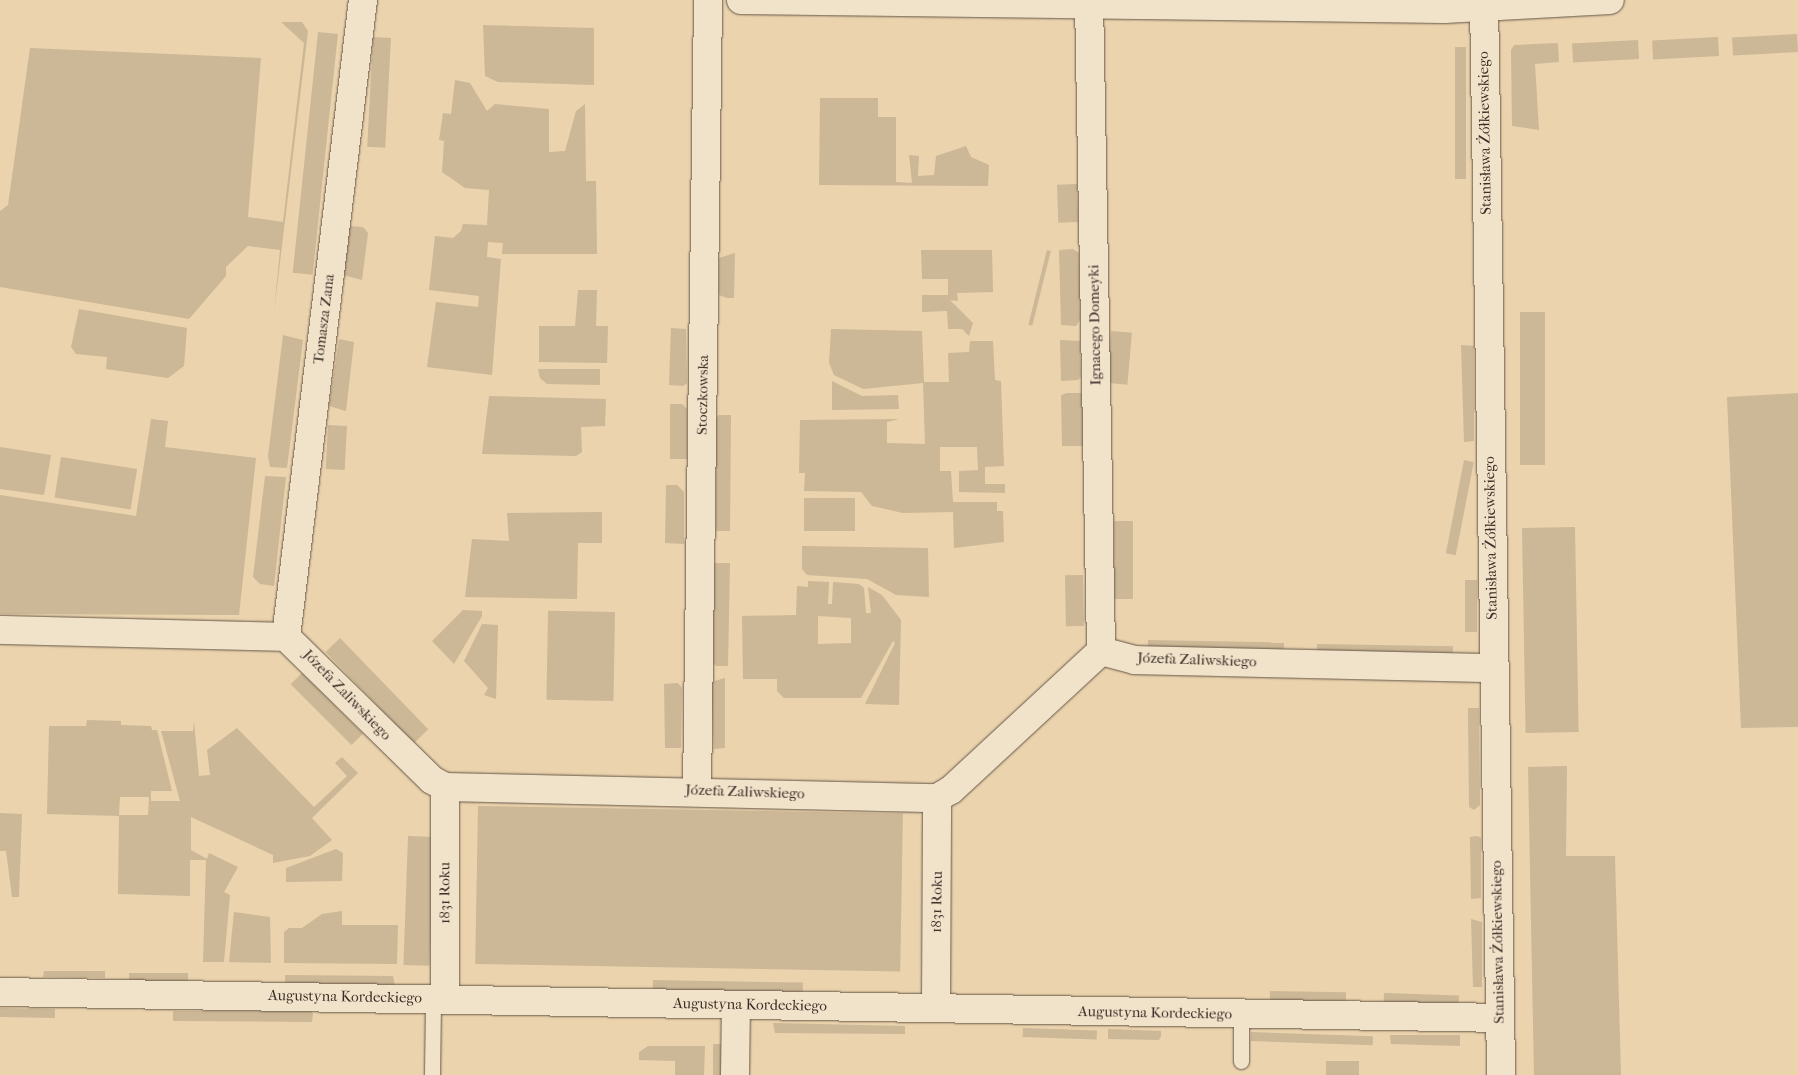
<!DOCTYPE html>
<meta charset="utf-8">
<style>
body{margin:0}
#map{position:relative;width:1798px;height:1075px;overflow:hidden;background:#ead3ad;font-family:"IM FELL French Canon",serif}
div>[style]{position:absolute}
[style*='--x']{left:calc(var(--x)*1px);top:calc(var(--y)*1px);width:calc(var(--w)*1px);rotate:calc(var(--a)*1deg)}
.green>*{inset:0;background:#ccb796;transform-origin:0 0}
.roads{filter:drop-shadow(0 0 1px #665748) drop-shadow(0 0 1px #665748)}
.service>*{height:15px;margin:-7.5px;padding:0 7.5px;transform-origin:7.5px;border-radius:7.5px;background:#f1e2ca}
.minor>*{height:28px;margin:-14px;padding:0 14px;transform-origin:14px;border-radius:14px;background:#f1e2ca}
span{translate:-50% -50%;white-space:nowrap;text-align:center;line-height:1.15;-webkit-text-stroke:4px #f1e2ca;paint-order:stroke}
.street-label{font-size:15px;color:#3a2e27}
</style>
<div id="map">
<div class="green">
<i style="clip-path:polygon(281px 22px,302px 22px,308px 31px,274px 312px,280px 250px,248px 246px,226px 267px,226px 276px,189px 319px,0 287px,0 211px,8px 205px,30px 48px,261px 58px,248px 217px,283px 222px,304px 43px)"></i>
<i style="clip-path:polygon(483px 25px,594px 28px,594px 85px,498px 82px,485px 76px)"></i>
<i style="left:318px;top:32px;width:20px;height:242px;rotate:6deg"></i>
<i style="left:1797px;top:34px;width:18px;height:65px;rotate:87deg"></i>
<i style="left:373px;top:37px;width:18px;height:110px;rotate:3deg"></i>
<i style="left:1718px;top:37px;width:19px;height:66px;rotate:87deg"></i>
<i style="left:1638px;top:40px;width:19px;height:66px;rotate:87deg"></i>
<i style="clip-path:polygon(1558px 43px,1559px 62px,1535px 64px,1539px 130px,1512px 126px,1511px 50px,1514px 45px)"></i>
<i style="left:1455px;top:47px;width:11px;height:132px"></i>
<i style="clip-path:polygon(455px 80px,470px 83px,487px 111px,495px 104px,549px 109px,549px 152px,565px 151px,576px 111px,585px 104px,586px 181px,596px 181px,597px 254px,502px 254px,503px 243px,488px 242px,487px 257px,501px 259px,492px 375px,427px 367px,436px 302px,478px 307px,479px 296px,429px 290px,435px 236px,453px 238px,461px 231px,463px 224px,487px 225px,489px 190px,465px 188px,442px 172px,444px 141px,439px 140px,443px 113px,451px 114px)"></i>
<i style="clip-path:polygon(820px 98px,878px 98px,878px 117px,896px 117px,896px 182px,912px 183px,909px 155px,919px 156px,918px 176px,934px 175px,936px 156px,966px 146px,971px 157px,989px 165px,988px 186px,819px 185px)"></i>
<i style="left:1077px;top:184px;width:38px;height:20px;rotate:88deg"></i>
<i style="clip-path:polygon(348px 226px,363px 227px,368px 233px,362px 280px,343px 275px)"></i>
<i style="clip-path:polygon(1073px 249px,1079px 253px,1080px 320px,1076px 326px,1061px 325px,1059px 250px)"></i>
<i style="clip-path:polygon(921px 250px,992px 250px,993px 292px,957px 293px,958px 301px,950px 300px,973px 323px,969px 336px,962px 329px,948px 329px,947px 311px,922px 312px,922px 295px,948px 295px,948px 279px,922px 279px)"></i>
<i style="left:1047px;top:250px;width:4px;height:77px;rotate:14deg"></i>
<i style="clip-path:polygon(735px 253px,734px 298px,727px 298px,719px 295px,719px 258px)"></i>
<i style="clip-path:polygon(578px 290px,597px 290px,596px 326px,608px 326px,607px 363px,539px 362px,539px 326px,575px 326px)"></i>
<i style="clip-path:polygon(79px 309px,187px 328px,184px 366px,168px 378px,106px 369px,107px 357px,76px 354px,71px 347px)"></i>
<i style="left:1545px;top:312px;width:153px;height:25px;rotate:90deg"></i>
<i style="clip-path:polygon(671px 328px,686px 329px,687px 383px,683px 386px,669px 385px)"></i>
<i style="clip-path:polygon(831px 329px,922px 331px,924px 382px,949px 382px,948px 353px,969px 352px,970px 341px,993px 341px,995px 380px,1001px 381px,1004px 466px,985px 467px,985px 484px,1005px 484px,1005px 493px,959px 492px,959px 471px,978px 470px,977px 447px,940px 447px,940px 471px,951px 471px,953px 502px,997px 502px,997px 511px,1003px 511px,1004px 542px,954px 548px,953px 512px,903px 513px,872px 506px,861px 492px,804px 491px,805px 473px,799px 473px,800px 420px,899px 419px,887px 422px,887px 443px,925px 444px,923px 383px,863px 389px,834px 375px,829px 363px)"></i>
<i style="left:1111px;top:331px;width:21px;height:52px;rotate:5deg"></i>
<i style="clip-path:polygon(283px 335px,303px 340px,287px 468px,270px 467px,268px 456px)"></i>
<i style="clip-path:polygon(339px 339px,354px 342px,346px 411px,329px 406px)"></i>
<i style="clip-path:polygon(1060px 340px,1080px 341px,1081px 377px,1078px 380px,1061px 381px)"></i>
<i style="clip-path:polygon(1461px 345px,1474px 346px,1474px 441px,1464px 442px)"></i>
<i style="clip-path:polygon(538px 369px,600px 369px,600px 385px,547px 384px,540px 378px)"></i>
<i style="clip-path:polygon(832px 381px,862px 396px,898px 395px,899px 409px,832px 410px)"></i>
<i style="clip-path:polygon(1067px 393px,1082px 393px,1084px 446px,1062px 446px,1061px 395px)"></i>
<i style="clip-path:polygon(1798px 393px,1798px 727px,1741px 728px,1727px 397px)"></i>
<i style="clip-path:polygon(489px 396px,606px 399px,605px 426px,581px 427px,582px 452px,576px 456px,482px 454px)"></i>
<i style="clip-path:polygon(670px 404px,682px 404px,687px 409px,687px 459px,670px 459px)"></i>
<i style="clip-path:polygon(719px 415px,731px 415px,730px 531px,716px 531px,716px 418px)"></i>
<i style="clip-path:polygon(151px 419px,168px 421px,165px 447px,256px 458px,239px 615px,0 614px,0 495px,136px 516px)"></i>
<i style="left:328px;top:425px;width:19px;height:44px;rotate:3deg"></i>
<i style="clip-path:polygon(0 447px,51px 455px,44px 495px,0 489px)"></i>
<i style="left:61px;top:457px;width:77px;height:41px;rotate:9deg"></i>
<i style="left:1464px;top:460px;width:10px;height:95px;rotate:11deg"></i>
<i style="clip-path:polygon(265px 476px,286px 477px,274px 586px,260px 584px,253px 577px)"></i>
<i style="clip-path:polygon(666px 485px,677px 485px,684px 492px,684px 544px,665px 543px)"></i>
<i style="left:804px;top:498px;width:51px;height:33px"></i>
<i style="clip-path:polygon(602px 512px,602px 543px,578px 543px,577px 599px,465px 597px,472px 539px,509px 541px,507px 513px)"></i>
<i style="left:1114px;top:521px;width:19px;height:78px"></i>
<i style="left:1575px;top:527px;width:205px;height:53px;rotate:89deg"></i>
<i style="clip-path:polygon(802px 546px,928px 548px,929px 597px,896px 595px,867px 579px,807px 575px,802px 569px)"></i>
<i style="clip-path:polygon(712px 563px,730px 563px,728px 666px,716px 666px,712px 662px)"></i>
<i style="left:1083px;top:575px;width:51px;height:18px;rotate:89deg"></i>
<i style="left:1465px;top:580px;width:12px;height:52px"></i>
<i style="clip-path:polygon(evenodd,808px 581px,829px 582px,828px 604px,832px 604px,833px 582px,859px 584px,864px 588px,866px 613px,871px 613px,868px 587px,882px 595px,901px 620px,899px 705px,865px 704px,895px 643px,893px 641px,861px 698px,784px 698px,777px 691px,777px 679px,743px 679px,742px 616px,796px 615px,797px 586px,808px 587px,808px 581px,818px 616px,851px 618px,851px 643px,818px 644px,818px 616px)"></i>
<i style="clip-path:polygon(463px 610px,482px 611px,482px 616px,454px 664px,432px 641px)"></i>
<i style="left:615px;top:612px;width:89px;height:67px;rotate:91deg"></i>
<i style="clip-path:polygon(482px 624px,498px 625px,496px 699px,484px 695px,488px 688px,464px 661px)"></i>
<i style="left:340px;top:638px;width:127px;height:20px;rotate:46deg"></i>
<i style="left:1148px;top:640px;width:136px;height:7px;rotate:1deg"></i>
<i style="left:1317px;top:644px;width:136px;height:8px;rotate:1deg"></i>
<i style="left:302px;top:673px;width:86px;height:16px;rotate:45deg"></i>
<i style="clip-path:polygon(725px 678px,725px 748px,714px 749px,711px 682px)"></i>
<i style="clip-path:polygon(678px 683px,682px 688px,681px 748px,665px 748px,664px 684px)"></i>
<i style="clip-path:polygon(1468px 708px,1479px 708px,1480px 805px,1474px 810px,1469px 807px)"></i>
<i style="clip-path:polygon(evenodd,87px 720px,121px 721px,121px 725px,151px 726px,152px 730px,157px 730px,172px 791px,151px 791px,151px 801px,180px 801px,161px 731px,193px 731px,194px 721px,199px 776px,210px 775px,207px 750px,237px 728px,314px 807px,347px 776px,335px 763px,342px 757px,358px 773px,312px 818px,332px 840px,310px 856px,273px 863px,273px 855px,191px 817px,191px 850px,207px 859px,209px 853px,238px 867px,224px 892px,230px 895px,224px 962px,203px 962px,206px 860px,190px 860px,190px 896px,118px 894px,119px 816px,47px 814px,49px 726px,86px 726px,87px 720px,120px 797px,149px 797px,148px 815px,119px 815px,120px 797px)"></i>
<i style="clip-path:polygon(1567px 766px,1566px 856px,1615px 856px,1621px 1075px,1534px 1075px,1528px 767px)"></i>
<i style="left:478px;top:806px;width:425px;height:158px;rotate:1deg"></i>
<i style="clip-path:polygon(0 813px,22px 814px,19px 897px,12px 897px,6px 851px,0 851px)"></i>
<i style="left:408px;top:836px;width:26px;height:129px;rotate:2deg"></i>
<i style="clip-path:polygon(1477px 836px,1481px 838px,1481px 898px,1471px 899px,1470px 837px)"></i>
<i style="clip-path:polygon(336px 849px,343px 853px,342px 881px,286px 882px,286px 868px)"></i>
<i style="clip-path:polygon(342px 911px,342px 925px,398px 925px,397px 964px,284px 963px,284px 932px,289px 928px,302px 928px,322px 914px)"></i>
<i style="clip-path:polygon(234px 912px,270px 917px,271px 963px,229px 962px)"></i>
<i style="clip-path:polygon(1471px 919px,1482px 922px,1482px 987px,1473px 987px)"></i>
<i style="clip-path:polygon(44px 971px,105px 971px,105px 978px,43px 977px)"></i>
<i style="left:129px;top:973px;width:59px;height:8px"></i>
<i style="clip-path:polygon(285px 975px,393px 976px,395px 986px,285px 983px)"></i>
<i style="left:653px;top:980px;width:150px;height:10px;rotate:1deg"></i>
<i style="left:1270px;top:991px;width:76px;height:10px;rotate:1deg"></i>
<i style="left:1384px;top:993px;width:75px;height:9px;rotate:2deg"></i>
<i style="left:0;top:1008px;width:55px;height:9px;rotate:1deg"></i>
<i style="clip-path:polygon(173px 1011px,311px 1011px,313px 1014px,312px 1022px,173px 1021px)"></i>
<i style="clip-path:polygon(773px 1023px,905px 1026px,905px 1034px,775px 1033px)"></i>
<i style="left:1023px;top:1028px;width:74px;height:9px;rotate:2deg"></i>
<i style="clip-path:polygon(1108px 1029px,1161px 1031px,1161px 1036px,1159px 1040px,1108px 1039px)"></i>
<i style="left:1251px;top:1032px;width:122px;height:9px;rotate:2deg"></i>
<i style="clip-path:polygon(1390px 1035px,1460px 1035px,1460px 1046px,1391px 1044px)"></i>
<i style="left:713px;top:1044px;width:10px;height:31px"></i>
<i style="clip-path:polygon(648px 1046px,705px 1046px,704px 1075px,675px 1075px,675px 1061px,639px 1060px,639px 1052px)"></i>
<i style="left:1326px;top:1061px;width:33px;height:14px"></i>
</div>
<div class="roads">
<div class="service">
<i style="--x:1241;--y:1061;--w:47;--a:-90"></i>
<i style="--x:432;--y:1075;--w:76;--a:-89.2"></i>
</div>
<div class="minor">
<i style="--x:741;--y:0;--w:703;--a:0.73"></i>
<i style="--x:1444;--y:9;--w:166;--a:-3.1"></i>
<i style="--x:1089;--y:0;--w:651;--a:88.94"></i>
<i style="--x:1484;--y:0;--w:1075;--a:89.09"></i>
<i style="--x:0;--y:630;--w:286;--a:1.4"></i>
<i style="--x:286;--y:637;--w:204;--a:44.4"></i>
<i style="--x:432;--y:780;--w:15;--a:28"></i>
<i style="--x:445;--y:787;--w:492;--a:1.3"></i>
<i style="--x:937;--y:798;--w:16;--a:-30"></i>
<i style="--x:951;--y:790;--w:205;--a:-42.8"></i>
<i style="--x:1101;--y:651;--w:35;--a:15"></i>
<i style="--x:1135;--y:660;--w:357;--a:1.3"></i>
<i style="--x:286;--y:637;--w:642;--a:-83.11"></i>
<i style="--x:697;--y:790;--w:790;--a:-89.2"></i>
<i style="--x:0;--y:992;--w:1500;--a:0.99"></i>
<i style="--x:445;--y:999;--w:212;--a:-90"></i>
<i style="--x:936;--y:1007;--w:209;--a:-89.7"></i>
<i style="--x:735;--y:1075;--w:69;--a:-89.2"></i>
</div>
</div>
<div class="street-label">
<span style="left:1485px;top:133px;rotate:-91deg">Stanisława Żółkiewskiego</span>
<span style="left:324px;top:319px;rotate:-83deg">Tomasza Zana</span>
<span style="left:1095px;top:325px;rotate:-91deg">Ignacego Domeyki</span>
<span style="left:703px;top:395px;rotate:-89deg">Stoczkowska</span>
<span style="left:1491px;top:538px;rotate:-91deg">Stanisława Żółkiewskiego</span>
<span style="left:1197px;top:660px;rotate:2deg">Józefa Zaliwskiego</span>
<span style="left:347px;top:695px;rotate:46deg">Józefa Zaliwskiego</span>
<span style="left:745px;top:792px;rotate:2deg">Józefa Zaliwskiego</span>
<span style="left:445px;top:893px;rotate:-90deg">1831 Roku</span>
<span style="left:937px;top:902px;rotate:-89deg">1831 Roku</span>
<span style="left:1498px;top:942px;rotate:-91deg">Stanisława Żółkiewskiego</span>
<span style="left:345px;top:997px;rotate:1deg">Augustyna Kordeckiego</span>
<span style="left:750px;top:1005px;rotate:1deg">Augustyna Kordeckiego</span>
<span style="left:1155px;top:1013px;rotate:1deg">Augustyna Kordeckiego</span>
</div>
</div>
